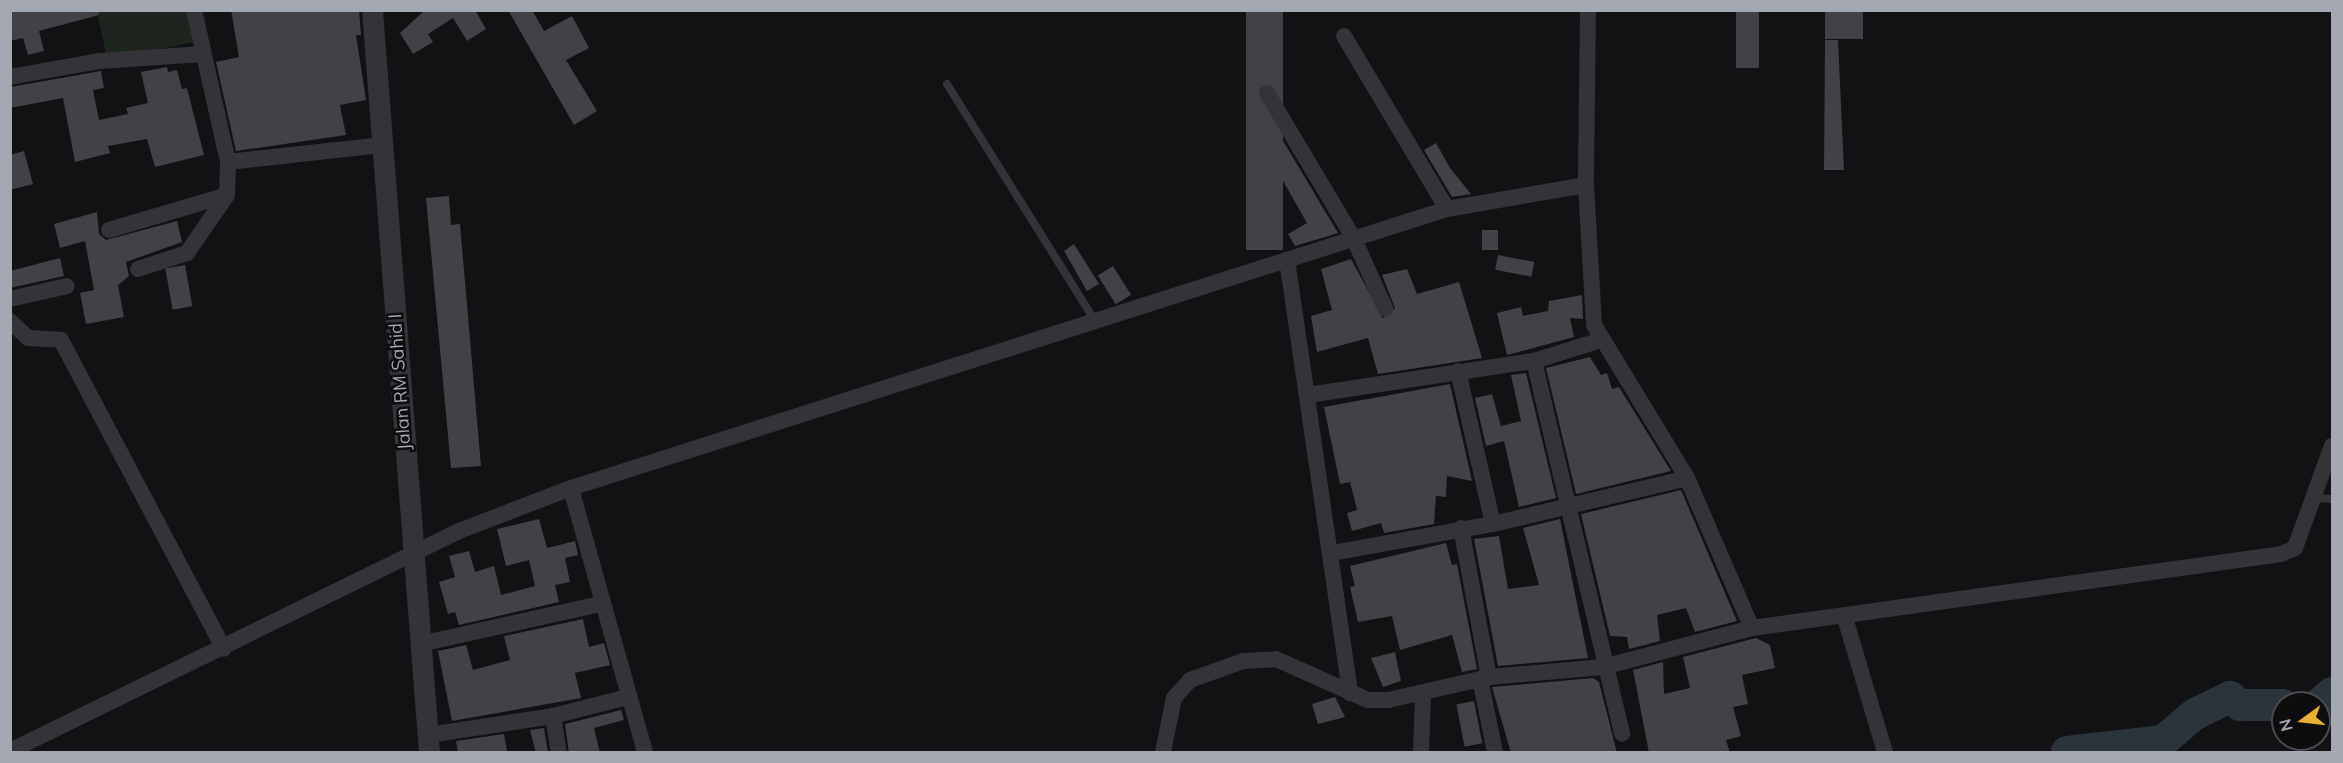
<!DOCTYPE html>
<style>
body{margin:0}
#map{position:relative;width:2343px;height:763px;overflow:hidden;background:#121113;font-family:Mulish,sans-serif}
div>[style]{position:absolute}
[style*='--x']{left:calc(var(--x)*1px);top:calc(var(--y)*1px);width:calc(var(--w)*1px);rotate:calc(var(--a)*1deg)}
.green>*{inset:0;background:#1e251f}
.river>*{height:32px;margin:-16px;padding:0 16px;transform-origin:16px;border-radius:16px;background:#2b343b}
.building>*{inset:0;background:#414146;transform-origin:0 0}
.service>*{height:8px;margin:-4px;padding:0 4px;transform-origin:4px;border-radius:4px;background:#333338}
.minor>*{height:16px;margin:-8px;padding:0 8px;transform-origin:8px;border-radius:8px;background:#333338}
.tertiary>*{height:21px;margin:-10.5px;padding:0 10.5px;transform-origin:10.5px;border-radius:10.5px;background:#333338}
span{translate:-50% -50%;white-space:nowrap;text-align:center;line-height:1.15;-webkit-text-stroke:5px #0d0d0e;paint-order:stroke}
.street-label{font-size:18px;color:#a3a8b3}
.frame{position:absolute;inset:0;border:12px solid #a3a8b3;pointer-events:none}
.north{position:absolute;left:2271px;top:691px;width:60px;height:60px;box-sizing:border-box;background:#0d0d0e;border:2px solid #494b50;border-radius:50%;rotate:255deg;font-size:16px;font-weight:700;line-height:24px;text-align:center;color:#a3a8b3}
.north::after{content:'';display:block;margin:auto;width:21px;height:27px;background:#eab032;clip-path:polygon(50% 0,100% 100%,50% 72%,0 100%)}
</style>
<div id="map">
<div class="green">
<i style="clip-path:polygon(97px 11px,189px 11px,195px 42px,107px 59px)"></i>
</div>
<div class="river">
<i style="--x:2319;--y:704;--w:17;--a:-40"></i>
<i style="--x:2067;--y:752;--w:97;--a:-6.5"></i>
<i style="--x:2163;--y:741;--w:42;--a:-40.2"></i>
<i style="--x:2195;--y:714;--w:39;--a:-26"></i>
<i style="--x:2230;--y:697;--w:13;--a:39"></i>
<i style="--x:2240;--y:705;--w:43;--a:0"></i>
</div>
<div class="building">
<i style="clip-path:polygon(10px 10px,98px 10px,99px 15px,39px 31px,44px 51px,28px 55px,23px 38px,10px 41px)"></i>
<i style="clip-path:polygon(231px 10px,359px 10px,361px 35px,356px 35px,366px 100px,340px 105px,346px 135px,236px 151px,216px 62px,239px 57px)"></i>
<i style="clip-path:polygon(425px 10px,475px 10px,486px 29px,467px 41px,453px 18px,428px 34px,433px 42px,413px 54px,400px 33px)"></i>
<i style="clip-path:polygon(508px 10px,532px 10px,544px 31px,572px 16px,589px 48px,566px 60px,597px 111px,574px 125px)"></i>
<i style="left:1246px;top:10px;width:37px;height:240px"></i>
<i style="left:1736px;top:10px;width:23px;height:58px"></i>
<i style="left:1825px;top:10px;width:38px;height:29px"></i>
<i style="clip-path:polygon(1825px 40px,1838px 40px,1844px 170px,1824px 170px)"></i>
<i style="clip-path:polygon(167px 67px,168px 72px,177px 70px,182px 89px,187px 88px,204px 155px,155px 167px,147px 139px,108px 146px,110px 153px,75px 162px,63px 98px,10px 108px,10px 87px,101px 71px,104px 88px,93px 90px,99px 120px,128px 114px,126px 108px,148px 103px,141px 72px)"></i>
<i style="clip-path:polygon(1270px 119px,1338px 233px,1295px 246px,1288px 234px,1307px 223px,1253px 128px)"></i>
<i style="clip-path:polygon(1436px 143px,1450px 168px,1471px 194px,1452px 197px,1424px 150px)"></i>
<i style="clip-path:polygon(24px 151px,33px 184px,10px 190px,10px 155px)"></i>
<i style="clip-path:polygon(449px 196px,451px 225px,460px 224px,481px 466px,451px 468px,426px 198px)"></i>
<i style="clip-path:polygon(97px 212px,99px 234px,106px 240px,177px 221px,182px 242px,126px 262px,129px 276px,118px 285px,124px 317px,86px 324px,80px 293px,94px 290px,85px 241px,60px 248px,54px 224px)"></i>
<i style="left:1482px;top:230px;width:16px;height:20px"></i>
<i style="clip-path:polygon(1074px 244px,1099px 284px,1087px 291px,1064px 251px)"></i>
<i style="left:1498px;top:255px;width:37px;height:15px;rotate:11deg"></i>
<i style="clip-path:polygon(60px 258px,64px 276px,10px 288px,10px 271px)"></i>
<i style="clip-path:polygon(1351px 259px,1383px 318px,1395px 308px,1382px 275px,1407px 269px,1417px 294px,1459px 282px,1482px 358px,1378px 374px,1368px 338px,1317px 352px,1311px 316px,1332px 310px,1321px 269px)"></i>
<i style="left:185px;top:265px;width:42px;height:20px;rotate:80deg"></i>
<i style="left:1113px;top:266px;width:34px;height:18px;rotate:58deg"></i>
<i style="clip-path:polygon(1582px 295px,1583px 319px,1570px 318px,1574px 337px,1507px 355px,1497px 313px,1521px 307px,1523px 316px,1548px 311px,1549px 301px)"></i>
<i style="clip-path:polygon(1590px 357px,1601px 375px,1607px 373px,1612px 389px,1619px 387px,1671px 471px,1576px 494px,1546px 368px)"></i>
<i style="clip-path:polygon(1526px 373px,1556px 498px,1519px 507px,1504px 441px,1486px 446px,1475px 398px,1492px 394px,1501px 426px,1521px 421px,1511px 375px)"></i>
<i style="clip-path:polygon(1450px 384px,1472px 481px,1447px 476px,1446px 497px,1436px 496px,1434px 524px,1384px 533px,1381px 523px,1352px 531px,1347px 513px,1357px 510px,1350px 482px,1340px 484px,1324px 407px)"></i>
<i style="clip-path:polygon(1681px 490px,1737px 621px,1695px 632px,1686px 608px,1657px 615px,1660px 641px,1629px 649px,1627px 637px,1610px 636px,1581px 514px)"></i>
<i style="clip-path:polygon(539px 519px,547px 548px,575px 541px,578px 555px,565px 558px,570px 582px,555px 585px,559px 602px,459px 625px,455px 612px,448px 614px,439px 582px,455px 577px,449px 556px,469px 551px,475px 572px,494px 566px,501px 595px,535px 586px,529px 560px,506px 566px,497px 529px)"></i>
<i style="clip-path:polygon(1560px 519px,1588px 658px,1498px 666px,1474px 539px,1499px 536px,1508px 589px,1539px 585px,1523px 528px)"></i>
<i style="clip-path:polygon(1446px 543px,1452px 565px,1457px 564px,1477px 669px,1462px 672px,1452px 635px,1400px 650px,1392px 616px,1358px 622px,1350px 587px,1355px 586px,1350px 566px)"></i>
<i style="clip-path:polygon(583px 619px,589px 647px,604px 643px,610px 665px,575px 673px,581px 698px,452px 721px,438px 651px,466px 645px,473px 670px,510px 660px,504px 636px)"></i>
<i style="clip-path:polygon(1756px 638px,1770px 645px,1775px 668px,1742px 675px,1748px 704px,1733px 707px,1741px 736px,1726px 740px,1730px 753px,1649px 753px,1633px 670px,1663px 662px,1664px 694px,1690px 688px,1683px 657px)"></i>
<i style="clip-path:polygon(1395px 652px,1401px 681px,1383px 687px,1371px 658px)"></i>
<i style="clip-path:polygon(1593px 678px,1599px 682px,1617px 753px,1511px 753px,1492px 687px)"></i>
<i style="clip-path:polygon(1335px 697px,1345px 717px,1318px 724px,1312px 704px)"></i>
<i style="left:1474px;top:701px;width:43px;height:18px;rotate:79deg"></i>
<i style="clip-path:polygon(621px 710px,624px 720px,594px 728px,600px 753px,569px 753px,565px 724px)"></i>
<i style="clip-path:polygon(544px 728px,548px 753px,536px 753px,530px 730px)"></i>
<i style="clip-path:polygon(504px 734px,507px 751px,458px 753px,456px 741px)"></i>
</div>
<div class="service">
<i style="--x:947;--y:84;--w:276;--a:58"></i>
<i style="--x:2314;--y:498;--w:18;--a:3"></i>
</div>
<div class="minor">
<i style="--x:1588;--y:10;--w:175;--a:90.7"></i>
<i style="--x:1586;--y:185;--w:140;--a:86.7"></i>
<i style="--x:1594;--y:325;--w:179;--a:58.7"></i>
<i style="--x:1687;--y:478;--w:163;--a:66.6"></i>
<i style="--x:1344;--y:36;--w:201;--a:59.2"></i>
<i style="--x:10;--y:77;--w:90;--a:-10.2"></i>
<i style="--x:99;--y:61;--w:104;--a:-3.9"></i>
<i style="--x:1267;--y:93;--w:170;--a:59.2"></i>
<i style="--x:1354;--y:239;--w:76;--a:65.8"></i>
<i style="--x:228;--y:162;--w:156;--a:-6.3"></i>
<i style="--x:109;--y:230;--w:123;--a:-16.5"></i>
<i style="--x:1287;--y:260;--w:438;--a:81.7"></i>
<i style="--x:138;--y:269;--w:52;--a:-18.1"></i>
<i style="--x:187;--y:253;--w:70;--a:-55.4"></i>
<i style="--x:227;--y:195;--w:33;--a:-88"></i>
<i style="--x:228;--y:162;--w:156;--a:-102.6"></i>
<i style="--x:10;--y:299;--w:58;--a:-12.8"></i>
<i style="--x:10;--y:321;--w:25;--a:43"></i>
<i style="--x:28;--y:338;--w:33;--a:3"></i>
<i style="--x:61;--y:340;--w:349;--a:62.2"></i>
<i style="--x:1534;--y:361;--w:383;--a:76.7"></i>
<i style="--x:1458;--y:371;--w:157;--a:77.1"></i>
<i style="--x:1308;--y:395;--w:229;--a:-8.6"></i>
<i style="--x:1534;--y:361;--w:70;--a:-17.4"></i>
<i style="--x:1461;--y:528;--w:152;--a:79.4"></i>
<i style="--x:1332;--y:553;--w:164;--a:-10.2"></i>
<i style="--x:1493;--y:524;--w:199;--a:-13.3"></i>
<i style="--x:1845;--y:618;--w:140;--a:73.4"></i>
<i style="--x:420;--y:644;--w:184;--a:-12.5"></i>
<i style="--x:1480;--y:679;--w:75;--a:78.4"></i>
<i style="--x:553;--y:716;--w:36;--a:81"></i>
<i style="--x:428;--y:735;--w:126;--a:-8.6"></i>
<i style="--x:553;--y:716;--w:77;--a:-14.2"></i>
<i style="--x:10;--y:751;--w:500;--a:-26.1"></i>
<i style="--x:459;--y:531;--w:120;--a:-21"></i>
<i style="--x:645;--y:752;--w:274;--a:-105.7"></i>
<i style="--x:571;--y:488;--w:919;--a:-17.67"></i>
<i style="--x:1447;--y:209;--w:141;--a:-9.8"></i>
<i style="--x:1163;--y:752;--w:55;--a:-78.5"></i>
<i style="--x:1174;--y:698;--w:24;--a:-48"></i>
<i style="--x:1190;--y:680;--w:56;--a:-19.7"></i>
<i style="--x:1243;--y:661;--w:33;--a:-3"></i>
<i style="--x:1276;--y:659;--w:101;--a:24"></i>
<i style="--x:1368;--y:700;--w:20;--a:0"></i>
<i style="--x:1388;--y:700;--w:104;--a:-12.8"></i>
<i style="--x:1489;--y:677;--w:114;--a:-5"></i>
<i style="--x:1603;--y:667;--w:154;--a:-14.7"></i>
<i style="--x:1752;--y:628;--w:534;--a:-7.96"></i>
<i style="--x:2281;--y:554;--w:15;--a:-23"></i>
<i style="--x:2295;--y:548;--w:109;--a:-70.1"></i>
<i style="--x:1421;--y:752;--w:57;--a:-88"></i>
</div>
<div class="tertiary">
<i style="--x:372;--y:10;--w:744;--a:85.61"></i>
</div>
<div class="street-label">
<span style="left:400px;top:382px;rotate:-94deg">Jalan RM Sahid I</span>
</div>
<div class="frame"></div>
<div class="north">N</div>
</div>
